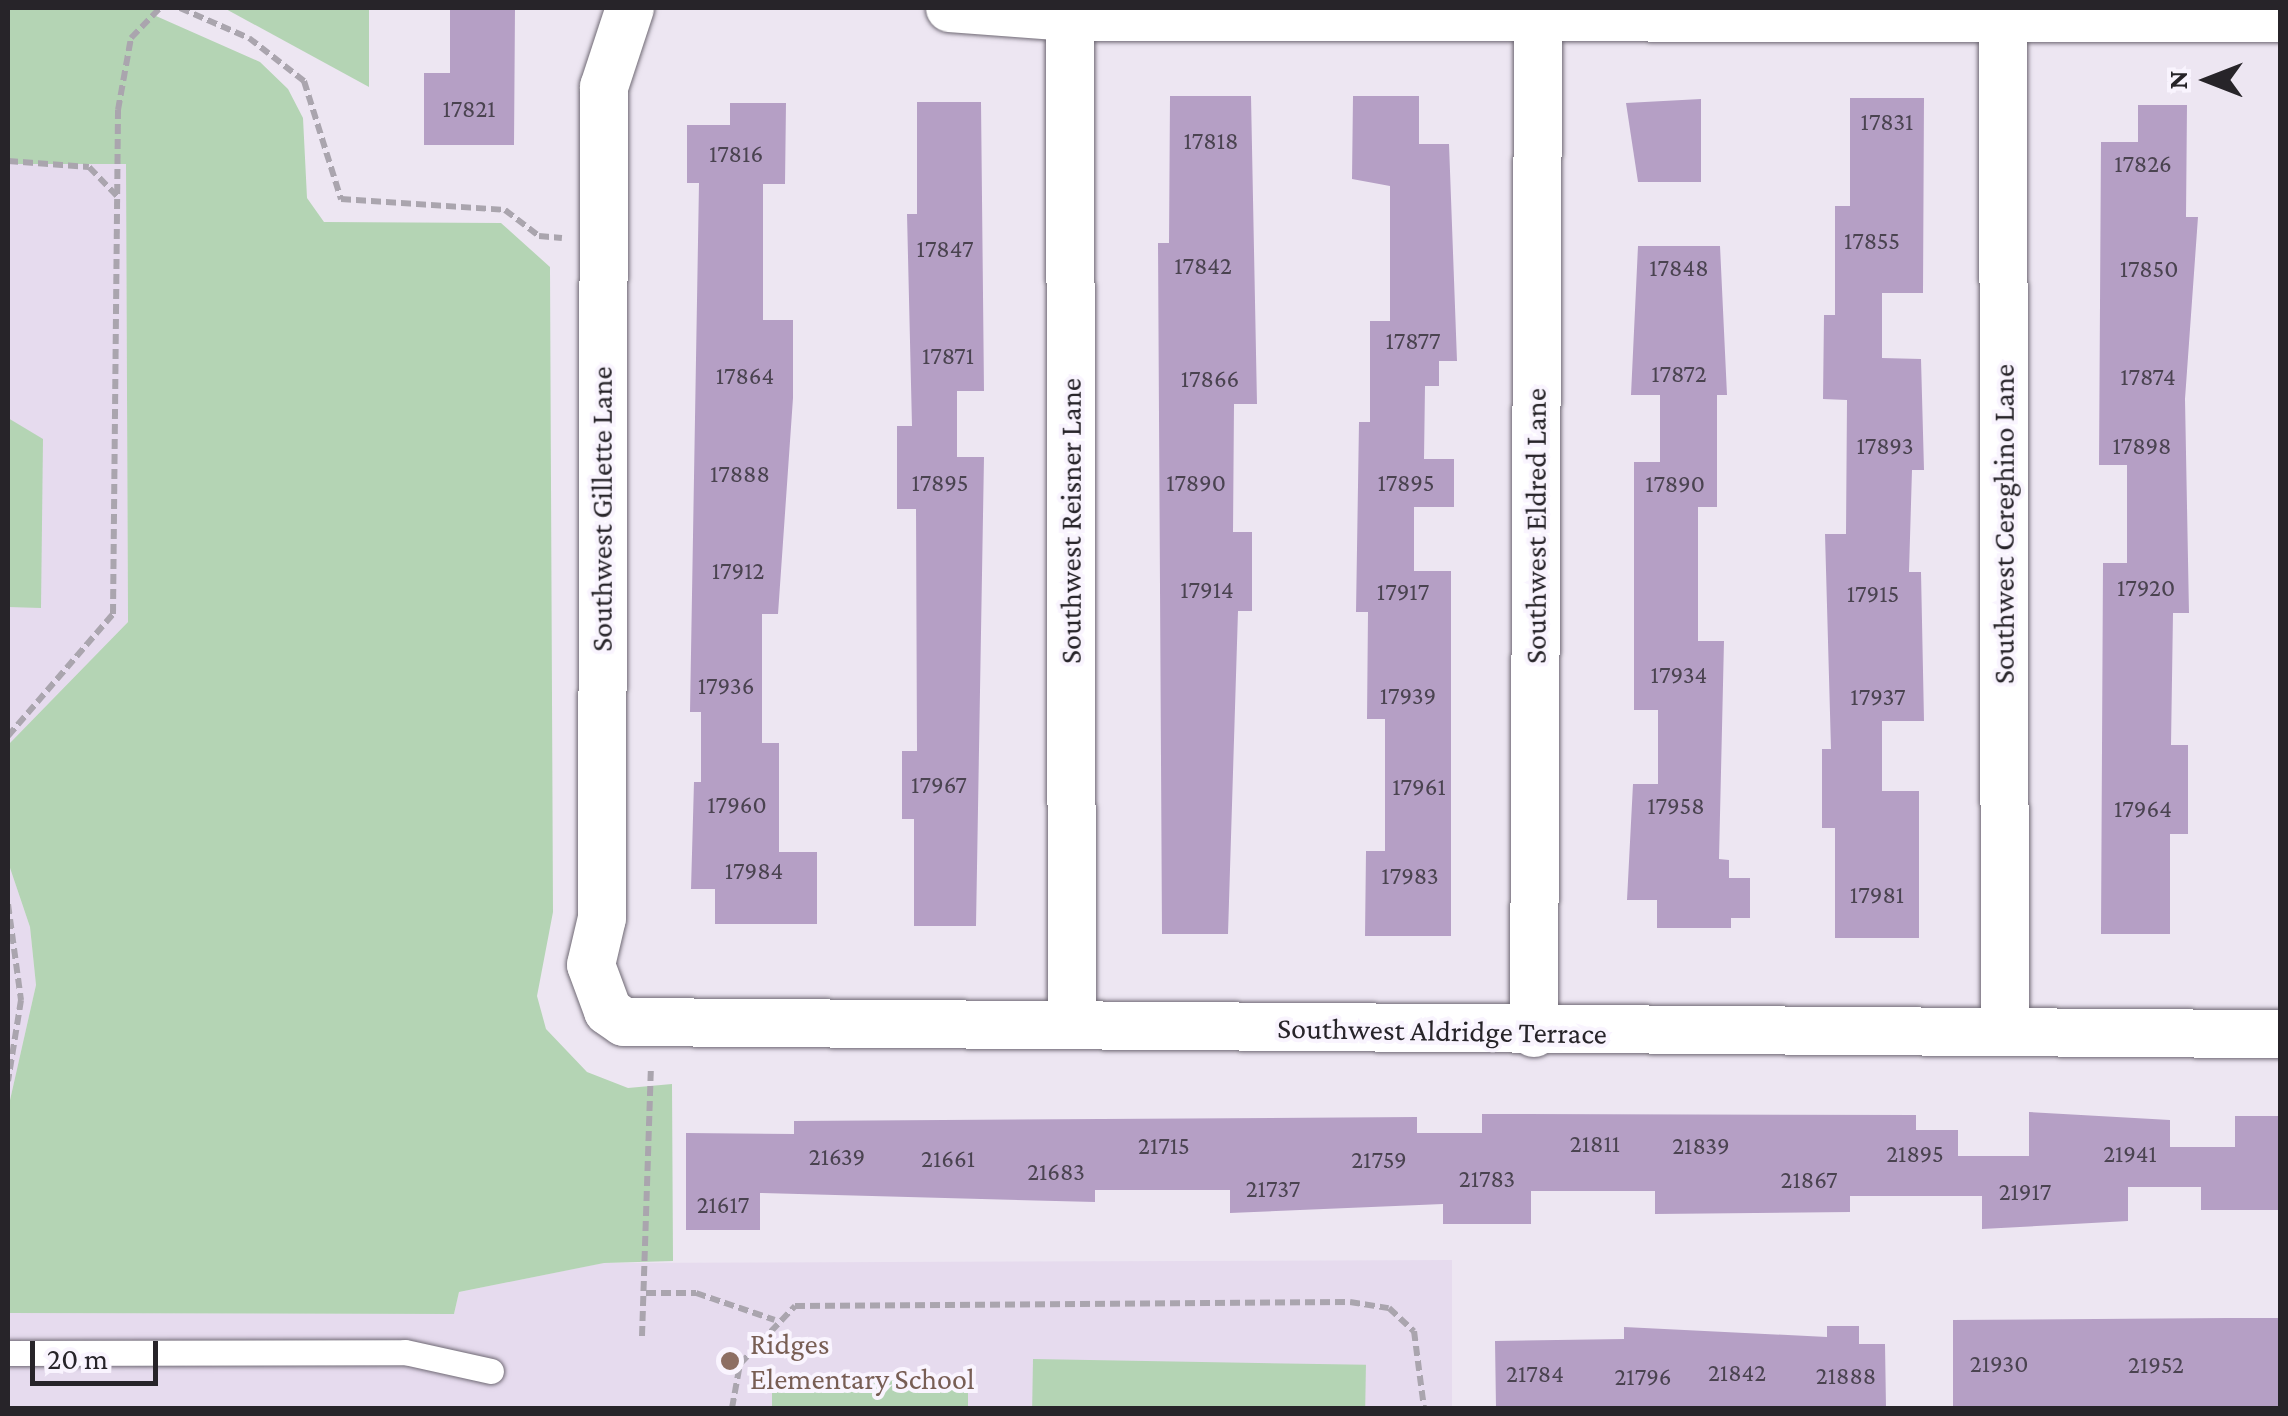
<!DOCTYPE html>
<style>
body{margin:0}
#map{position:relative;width:2288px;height:1416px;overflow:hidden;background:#ede6f2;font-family:"Crimson Pro",serif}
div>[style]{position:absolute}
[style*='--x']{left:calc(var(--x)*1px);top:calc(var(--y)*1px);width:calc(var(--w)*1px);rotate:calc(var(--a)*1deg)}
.built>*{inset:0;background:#e6dbee}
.green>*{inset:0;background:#b4d4b4;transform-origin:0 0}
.building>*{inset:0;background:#b59fc5}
.path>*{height:6px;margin-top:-3px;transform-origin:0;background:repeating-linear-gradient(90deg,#aaa5ae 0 10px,transparent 0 15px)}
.roads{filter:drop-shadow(0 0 2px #6f6974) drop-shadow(0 0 2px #6f6974)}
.service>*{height:25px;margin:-12.5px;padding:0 12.5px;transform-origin:12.5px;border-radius:12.5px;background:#fff}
.minor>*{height:48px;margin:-24px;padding:0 24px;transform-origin:24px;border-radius:24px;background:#fff}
.dots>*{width:28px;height:28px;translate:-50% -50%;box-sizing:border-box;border:5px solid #f9f4fe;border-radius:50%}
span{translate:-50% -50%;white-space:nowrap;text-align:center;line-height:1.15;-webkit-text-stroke:8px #f9f4fe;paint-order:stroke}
.number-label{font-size:25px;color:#4a4350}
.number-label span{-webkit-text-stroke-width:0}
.street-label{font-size:30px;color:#272429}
.education-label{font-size:30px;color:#785e54}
.left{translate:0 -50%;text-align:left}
.frame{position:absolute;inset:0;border:10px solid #272429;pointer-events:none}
.north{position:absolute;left:2158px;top:30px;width:100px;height:100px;-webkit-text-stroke:8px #f9f4fe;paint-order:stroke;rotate:270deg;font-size:28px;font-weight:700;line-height:40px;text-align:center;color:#272429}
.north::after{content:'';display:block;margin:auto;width:35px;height:45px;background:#272429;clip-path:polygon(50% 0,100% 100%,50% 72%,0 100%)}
.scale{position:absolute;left:30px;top:1341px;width:128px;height:45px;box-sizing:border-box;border:5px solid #272429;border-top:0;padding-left:12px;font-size:30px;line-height:35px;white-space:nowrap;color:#272429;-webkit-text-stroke:8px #f9f4fe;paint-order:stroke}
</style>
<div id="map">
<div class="built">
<i style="clip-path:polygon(8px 146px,126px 163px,128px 622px,8px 745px)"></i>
<i style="clip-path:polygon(8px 862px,30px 927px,36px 985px,8px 1109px)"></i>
<i style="clip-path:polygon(1452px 1260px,1452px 1408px,8px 1408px,8px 1313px,454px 1314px,459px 1292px,603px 1263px)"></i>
</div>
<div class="green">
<i style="clip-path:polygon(8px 8px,157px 8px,156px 16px,260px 62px,288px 89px,303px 118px,307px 198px,324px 222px,501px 223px,550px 267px,553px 912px,537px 996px,546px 1029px,587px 1072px,628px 1088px,672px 1084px,673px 1261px,604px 1263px,459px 1292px,454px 1314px,8px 1313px,8px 1109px,36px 985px,30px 927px,8px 862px,8px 745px,128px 622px,126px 164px,8px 164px)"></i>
<i style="clip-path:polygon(224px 8px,369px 8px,369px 87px)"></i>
<i style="clip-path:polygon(8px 418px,43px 439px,41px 608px,8px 607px)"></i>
<i style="left:1033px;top:1359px;width:333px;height:49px;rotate:1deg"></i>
<i style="clip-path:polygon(968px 1377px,968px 1408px,772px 1408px,772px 1383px)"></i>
</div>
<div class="building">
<i style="clip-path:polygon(450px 8px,515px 8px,514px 145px,424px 145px,424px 73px,450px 73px)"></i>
<i style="clip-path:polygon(1170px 96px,1251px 96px,1257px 404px,1234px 404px,1233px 532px,1252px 532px,1252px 611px,1238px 611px,1228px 934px,1162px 934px,1158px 243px,1169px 243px)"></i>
<i style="clip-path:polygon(1353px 96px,1419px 96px,1419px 144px,1449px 144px,1457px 361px,1439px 361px,1439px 386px,1425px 386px,1424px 459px,1454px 459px,1454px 507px,1414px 507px,1414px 571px,1451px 571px,1451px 936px,1365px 936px,1366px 851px,1385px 851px,1385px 719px,1367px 719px,1368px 612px,1356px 612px,1359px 422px,1370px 422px,1370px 321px,1390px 321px,1390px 186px,1352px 179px)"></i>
<i style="clip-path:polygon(1850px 98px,1924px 98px,1923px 293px,1882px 293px,1882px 358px,1921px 359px,1924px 470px,1912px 470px,1909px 572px,1921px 572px,1924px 721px,1882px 721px,1882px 791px,1919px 791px,1919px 938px,1835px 938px,1835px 828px,1822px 828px,1822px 749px,1831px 749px,1825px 534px,1846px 534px,1847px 400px,1823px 399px,1824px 315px,1835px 315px,1835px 206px,1850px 206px)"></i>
<i style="clip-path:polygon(1701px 99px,1701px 182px,1638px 182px,1626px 103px)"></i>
<i style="clip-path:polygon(917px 102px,981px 102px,984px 391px,957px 391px,957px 457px,984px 457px,976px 926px,914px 926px,914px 819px,902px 819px,902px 751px,917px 751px,916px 509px,897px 509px,897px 426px,912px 426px,907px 214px,917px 214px)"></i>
<i style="clip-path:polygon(730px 103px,786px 103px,785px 184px,763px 184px,763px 320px,793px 320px,793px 398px,778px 614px,762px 614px,762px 743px,779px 743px,779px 852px,817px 852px,817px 924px,715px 924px,715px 889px,691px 889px,694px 782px,701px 782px,701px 712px,690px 712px,699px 183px,687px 183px,687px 125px,730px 125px)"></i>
<i style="clip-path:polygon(2138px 105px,2187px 105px,2186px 217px,2198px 217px,2185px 399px,2189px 613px,2173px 613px,2171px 745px,2188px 745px,2188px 834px,2170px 834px,2170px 934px,2101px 934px,2103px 563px,2127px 563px,2127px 465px,2099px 465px,2101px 142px,2138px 142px)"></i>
<i style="clip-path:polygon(1638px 246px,1720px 246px,1727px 395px,1717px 395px,1717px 507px,1698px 507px,1698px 641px,1724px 641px,1719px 859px,1729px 860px,1729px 878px,1750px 878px,1750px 918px,1731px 918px,1731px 928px,1657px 928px,1657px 900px,1627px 900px,1633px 784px,1658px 784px,1658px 710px,1634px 710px,1634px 462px,1660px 462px,1660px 395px,1631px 395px)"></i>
<i style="clip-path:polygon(2029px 1112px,2170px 1120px,2170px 1147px,2235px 1147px,2235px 1116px,2279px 1116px,2278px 1210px,2201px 1210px,2201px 1187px,2128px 1187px,2128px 1221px,1982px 1229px,1982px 1196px,1850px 1196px,1850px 1212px,1655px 1214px,1655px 1191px,1531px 1191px,1531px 1224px,1443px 1224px,1443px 1204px,1230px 1213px,1230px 1190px,1095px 1190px,1095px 1202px,760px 1193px,760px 1230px,686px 1230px,686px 1133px,794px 1134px,794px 1121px,1417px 1117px,1417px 1133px,1482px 1133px,1482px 1114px,1916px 1115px,1916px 1130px,1958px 1130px,1958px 1156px,2029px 1156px)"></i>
<i style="clip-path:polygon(2226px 1318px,2280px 1318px,2280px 1408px,1953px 1408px,1953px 1320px)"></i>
<i style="clip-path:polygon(1827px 1326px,1859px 1326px,1859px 1344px,1885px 1344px,1886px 1408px,1496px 1408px,1495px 1341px,1624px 1339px,1624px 1327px,1827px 1337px)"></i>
</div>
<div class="path">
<i style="--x:180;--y:8;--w:75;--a:23.5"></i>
<i style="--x:249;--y:38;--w:70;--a:38"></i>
<i style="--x:304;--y:81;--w:124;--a:72.6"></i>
<i style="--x:341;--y:199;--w:164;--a:3.8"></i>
<i style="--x:505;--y:210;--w:43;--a:37.4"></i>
<i style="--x:539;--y:236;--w:23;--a:5"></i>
<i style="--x:8;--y:161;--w:81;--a:4.2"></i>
<i style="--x:89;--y:167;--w:42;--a:46"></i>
<i style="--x:8;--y:736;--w:161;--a:-49.3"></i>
<i style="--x:113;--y:614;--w:504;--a:-89.43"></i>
<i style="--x:118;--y:110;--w:73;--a:-79.8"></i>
<i style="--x:131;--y:38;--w:42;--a:-46"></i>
<i style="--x:8;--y:904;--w:97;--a:82.3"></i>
<i style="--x:21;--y:1000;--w:82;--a:99.1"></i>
<i style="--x:646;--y:1293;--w:50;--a:0"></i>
<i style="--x:696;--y:1293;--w:83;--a:18.9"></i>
<i style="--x:642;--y:1336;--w:268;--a:-88.1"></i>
<i style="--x:732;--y:1408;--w:45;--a:-79.7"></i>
<i style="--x:740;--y:1364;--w:80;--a:-46.5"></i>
<i style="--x:795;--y:1306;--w:555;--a:-0.41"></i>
<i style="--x:1350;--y:1302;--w:39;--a:9"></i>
<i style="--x:1389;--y:1308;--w:34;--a:43"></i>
<i style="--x:1414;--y:1331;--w:78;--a:82.6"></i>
</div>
<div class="roads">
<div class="service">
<i style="--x:8;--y:1353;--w:397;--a:-0.1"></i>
<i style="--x:405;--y:1352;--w:88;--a:12.5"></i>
</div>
<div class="minor">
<i style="--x:630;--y:8;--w:83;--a:108.2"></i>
<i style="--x:604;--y:87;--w:831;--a:90.14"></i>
<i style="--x:602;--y:918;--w:48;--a:103.2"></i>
<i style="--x:591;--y:965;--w:49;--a:69.7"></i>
<i style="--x:608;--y:1011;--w:19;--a:35"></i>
<i style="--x:624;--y:1022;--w:1656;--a:0.42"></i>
<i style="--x:950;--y:8;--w:120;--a:4.3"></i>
<i style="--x:1070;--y:17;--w:1210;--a:0.05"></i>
<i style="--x:1070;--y:17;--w:1008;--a:89.89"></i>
<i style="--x:2003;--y:17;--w:1014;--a:89.89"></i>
<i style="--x:1534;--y:1033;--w:1014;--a:-89.77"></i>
</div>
</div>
<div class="dots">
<i style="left:730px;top:1361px;background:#8d6e63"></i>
</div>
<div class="number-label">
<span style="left:469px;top:109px">17821</span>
<span style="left:1887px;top:122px">17831</span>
<span style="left:1211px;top:141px">17818</span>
<span style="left:736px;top:154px">17816</span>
<span style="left:2143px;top:164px">17826</span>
<span style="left:1872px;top:241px">17855</span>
<span style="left:945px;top:249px">17847</span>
<span style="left:1203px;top:266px">17842</span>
<span style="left:1679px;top:268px">17848</span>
<span style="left:2149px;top:269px">17850</span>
<span style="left:1413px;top:341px">17877</span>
<span style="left:948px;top:356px">17871</span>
<span style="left:1679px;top:374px">17872</span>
<span style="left:745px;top:376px">17864</span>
<span style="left:2148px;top:377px">17874</span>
<span style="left:1210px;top:379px">17866</span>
<span style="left:1885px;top:446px">17893</span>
<span style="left:2142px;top:446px">17898</span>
<span style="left:740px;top:474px">17888</span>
<span style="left:940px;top:483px">17895</span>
<span style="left:1196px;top:483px">17890</span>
<span style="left:1406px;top:483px">17895</span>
<span style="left:1675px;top:484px">17890</span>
<span style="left:738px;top:571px">17912</span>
<span style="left:2146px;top:588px">17920</span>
<span style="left:1207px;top:590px">17914</span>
<span style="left:1403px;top:592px">17917</span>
<span style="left:1873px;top:594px">17915</span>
<span style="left:1679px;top:675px">17934</span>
<span style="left:726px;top:686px">17936</span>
<span style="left:1408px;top:696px">17939</span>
<span style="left:1878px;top:697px">17937</span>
<span style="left:939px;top:785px">17967</span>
<span style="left:1419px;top:787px">17961</span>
<span style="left:737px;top:805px">17960</span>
<span style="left:1676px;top:806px">17958</span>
<span style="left:2143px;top:809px">17964</span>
<span style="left:754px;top:871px">17984</span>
<span style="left:1410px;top:876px">17983</span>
<span style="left:1877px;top:895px">17981</span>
<span style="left:1595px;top:1144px">21811</span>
<span style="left:1164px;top:1146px">21715</span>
<span style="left:1701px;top:1146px">21839</span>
<span style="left:1915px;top:1154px">21895</span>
<span style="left:2130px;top:1154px">21941</span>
<span style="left:837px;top:1157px">21639</span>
<span style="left:948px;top:1159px">21661</span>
<span style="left:1379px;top:1160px">21759</span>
<span style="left:1056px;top:1172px">21683</span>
<span style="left:1487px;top:1179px">21783</span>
<span style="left:1809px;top:1180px">21867</span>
<span style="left:1273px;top:1189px">21737</span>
<span style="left:2025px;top:1192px">21917</span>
<span style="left:723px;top:1205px">21617</span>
<span style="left:1999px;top:1364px">21930</span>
<span style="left:2156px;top:1365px">21952</span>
<span style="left:1737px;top:1373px">21842</span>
<span style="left:1535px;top:1374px">21784</span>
<span style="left:1846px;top:1376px">21888</span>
<span style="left:1643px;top:1377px">21796</span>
</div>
<div class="street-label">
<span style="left:602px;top:509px;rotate:-90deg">Southwest Gillette Lane</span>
<span style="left:1071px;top:521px;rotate:-90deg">Southwest Reisner Lane</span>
<span style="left:2004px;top:524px;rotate:-90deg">Southwest Cereghino Lane</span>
<span style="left:1536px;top:526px;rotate:-90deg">Southwest Eldred Lane</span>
<span style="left:1442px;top:1031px;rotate:1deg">Southwest Aldridge Terrace</span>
</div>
<div class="education-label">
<span class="left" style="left:750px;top:1361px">Ridges<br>Elementary School</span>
</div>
<div class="frame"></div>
<div class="north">N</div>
<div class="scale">20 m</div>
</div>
